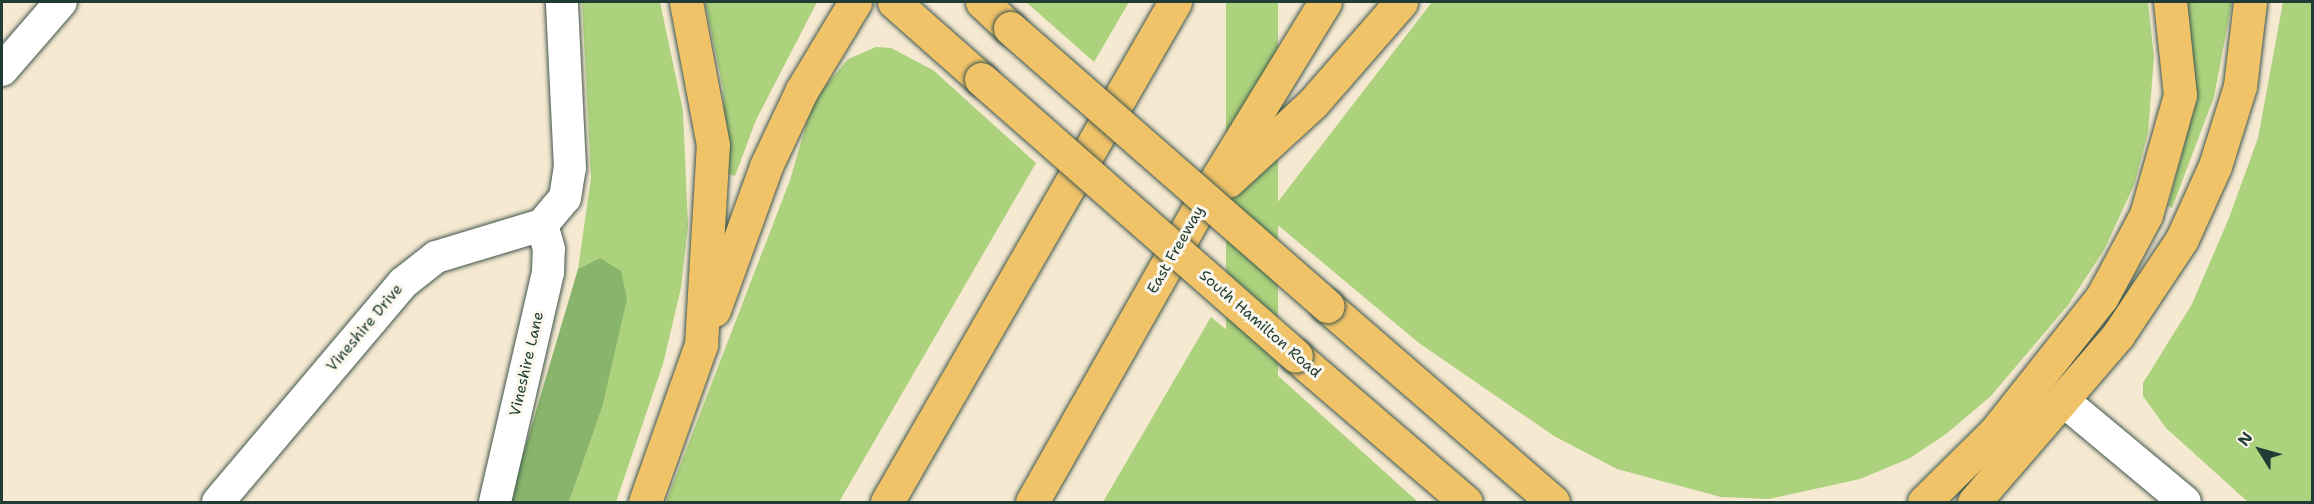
<!DOCTYPE html>
<style>
body{margin:0}
#map{position:relative;width:2314px;height:504px;overflow:hidden;background:#f6e9d2;font-family:"Shantell Sans",sans-serif}
div>[style]{position:absolute}
[style*='--x']{left:calc(var(--x)*1px);top:calc(var(--y)*1px);width:calc(var(--w)*1px);rotate:calc(var(--a)*1deg)}
.green>*{inset:0;background:#acd27d;transform-origin:0 0}
.forest>*{inset:0;background:#89b46c}
.roads{filter:drop-shadow(0 0 2px #3f574c) drop-shadow(0 0 2px #3f574c)}
.minor>*{height:32px;margin:-16px;padding:0 16px;transform-origin:16px;border-radius:16px;background:#fff}
.major>*{height:33px;margin:-16.5px;padding:0 16.5px;transform-origin:16.5px;border-radius:16.5px;background:#f1c369}
.highway>*{height:33px;margin:-16.5px;padding:0 16.5px;transform-origin:16.5px;border-radius:16.5px;background:#f1c369}
.bridges{filter:drop-shadow(0 0 2px #3f574c) drop-shadow(0 0 2px #3f574c)}
.major-bridge>*{height:33px;margin:-16.5px;padding:0 16.5px;transform-origin:16.5px;border-radius:16.5px;background:#f1c369}
span{translate:-50% -50%;white-space:nowrap;text-align:center;line-height:1.15;-webkit-text-stroke:6px #fbf7ec;paint-order:stroke}
.street-label{font-size:15px;color:#1f3d34}
.frame{position:absolute;inset:0;border:3px solid #1f3d34;pointer-events:none}
.north{position:absolute;left:2230px;top:420px;width:60px;height:60px;-webkit-text-stroke:4px #fbf7ec;paint-order:stroke;rotate:307deg;font-size:16px;font-weight:700;line-height:24px;text-align:center;color:#1f3d34}
.north::after{content:'';display:block;margin:auto;width:21px;height:27px;background:#1f3d34;clip-path:polygon(50% 0,100% 100%,50% 72%,0 100%)}
</style>
<div id="map">
<div class="green">
<i style="clip-path:polygon(582px 2px,660px 2px,683px 111px,688px 226px,681px 288px,663px 364px,616px 502px,569px 502px,602px 408px,600px 258px,578px 269px,591px 178px)"></i>
<i style="clip-path:polygon(705px 2px,817px 2px,756px 120px,735px 176px,727px 173px,723px 88px)"></i>
<i style="clip-path:polygon(1026px 2px,1129px 2px,1094px 62px)"></i>
<i style="left:1226px;top:2px;width:52px;height:578px"></i>
<i style="clip-path:polygon(1432px 2px,2148px 2px,2154px 57px,2148px 133px,2134px 185px,2104px 250px,2068px 305px,1991px 396px,1946px 434px,1910px 458px,1860px 479px,1769px 499px,1721px 497px,1617px 469px,1554px 436px,1419px 343px,1267px 216px)"></i>
<i style="clip-path:polygon(2187px 2px,2232px 2px,2214px 97px,2172px 208px,2168px 206px,2185px 142px,2193px 65px)"></i>
<i style="clip-path:polygon(2283px 2px,2312px 2px,2312px 502px,2248px 502px,2166px 428px,2143px 396px,2143px 383px,2192px 304px,2229px 218px,2258px 138px)"></i>
<i style="clip-path:polygon(876px 47px,891px 48px,933px 70px,1036px 163px,839px 502px,666px 502px,790px 180px,813px 101px,848px 59px)"></i>
<i style="clip-path:polygon(1211px 317px,1235px 337px,1418px 502px,1103px 502px)"></i>
</div>
<div class="forest">
<i style="clip-path:polygon(600px 258px,621px 271px,627px 299px,602px 408px,569px 502px,509px 502px,578px 269px)"></i>
</div>
<div class="roads">
<div class="minor">
<i style="--x:2;--y:70;--w:90;--a:-49.1"></i>
<i style="--x:2065;--y:402;--w:156;--a:39.8"></i>
<i style="--x:218;--y:502;--w:287;--a:-49.8"></i>
<i style="--x:403;--y:283;--w:42;--a:-38.2"></i>
<i style="--x:436;--y:257;--w:111;--a:-16.8"></i>
<i style="--x:542;--y:225;--w:35;--a:-50"></i>
<i style="--x:565;--y:198;--w:30;--a:-81"></i>
<i style="--x:570;--y:168;--w:166;--a:-92.8"></i>
<i style="--x:495;--y:502;--w:236;--a:-77"></i>
<i style="--x:548;--y:272;--w:23;--a:-88"></i>
<i style="--x:549;--y:249;--w:25;--a:-106"></i>
</div>
<div class="major">
<i style="--x:894;--y:2;--w:116;--a:41.5"></i>
<i style="--x:982;--y:2;--w:38;--a:43"></i>
<i style="--x:1327;--y:306;--w:299;--a:40.9"></i>
<i style="--x:1296;--y:356;--w:224;--a:40.7"></i>
</div>
<div class="highway">
<i style="--x:1228;--y:181;--w:115;--a:-42.5"></i>
<i style="--x:1313;--y:103;--w:134;--a:-48.9"></i>
<i style="--x:714;--y:310;--w:153;--a:-70.1"></i>
<i style="--x:766;--y:166;--w:84;--a:-64.7"></i>
<i style="--x:802;--y:90;--w:103;--a:-58.9"></i>
<i style="--x:645;--y:502;--w:167;--a:-70.4"></i>
<i style="--x:701;--y:345;--w:200;--a:-86.6"></i>
<i style="--x:713;--y:145;--w:146;--a:-100.7"></i>
<i style="--x:887;--y:502;--w:577;--a:-60.06"></i>
<i style="--x:1032;--y:502;--w:340;--a:-60.4"></i>
<i style="--x:1200;--y:206;--w:239;--a:-58.5"></i>
<i style="--x:1924;--y:502;--w:100;--a:-44.6"></i>
<i style="--x:1995;--y:432;--w:172;--a:-51.6"></i>
<i style="--x:2102;--y:297;--w:93;--a:-61.8"></i>
<i style="--x:2146;--y:215;--w:125;--a:-74.2"></i>
<i style="--x:2180;--y:95;--w:94;--a:-96.1"></i>
<i style="--x:1974;--y:502;--w:221;--a:-49.2"></i>
<i style="--x:2118;--y:335;--w:115;--a:-56.3"></i>
<i style="--x:2182;--y:239;--w:80;--a:-65.7"></i>
<i style="--x:2215;--y:166;--w:84;--a:-72.6"></i>
<i style="--x:2240;--y:86;--w:85;--a:-83.2"></i>
</div>
</div>
<div class="bridges">
<div class="major-bridge">
<i style="--x:1010;--y:28;--w:422;--a:41.2"></i>
<i style="--x:981;--y:79;--w:419;--a:41.3"></i>
</div>
</div>
<div class="street-label">
<span style="left:1176px;top:250px;rotate:-60deg">East Freeway</span>
<span style="left:1260px;top:324px;rotate:41deg">South Hamilton Road</span>
<span style="left:365px;top:328px;rotate:-50deg">Vineshire Drive</span>
<span style="left:527px;top:364px;rotate:-77deg">Vineshire Lane</span>
</div>
<div class="frame"></div>
<div class="north">N</div>
</div>
